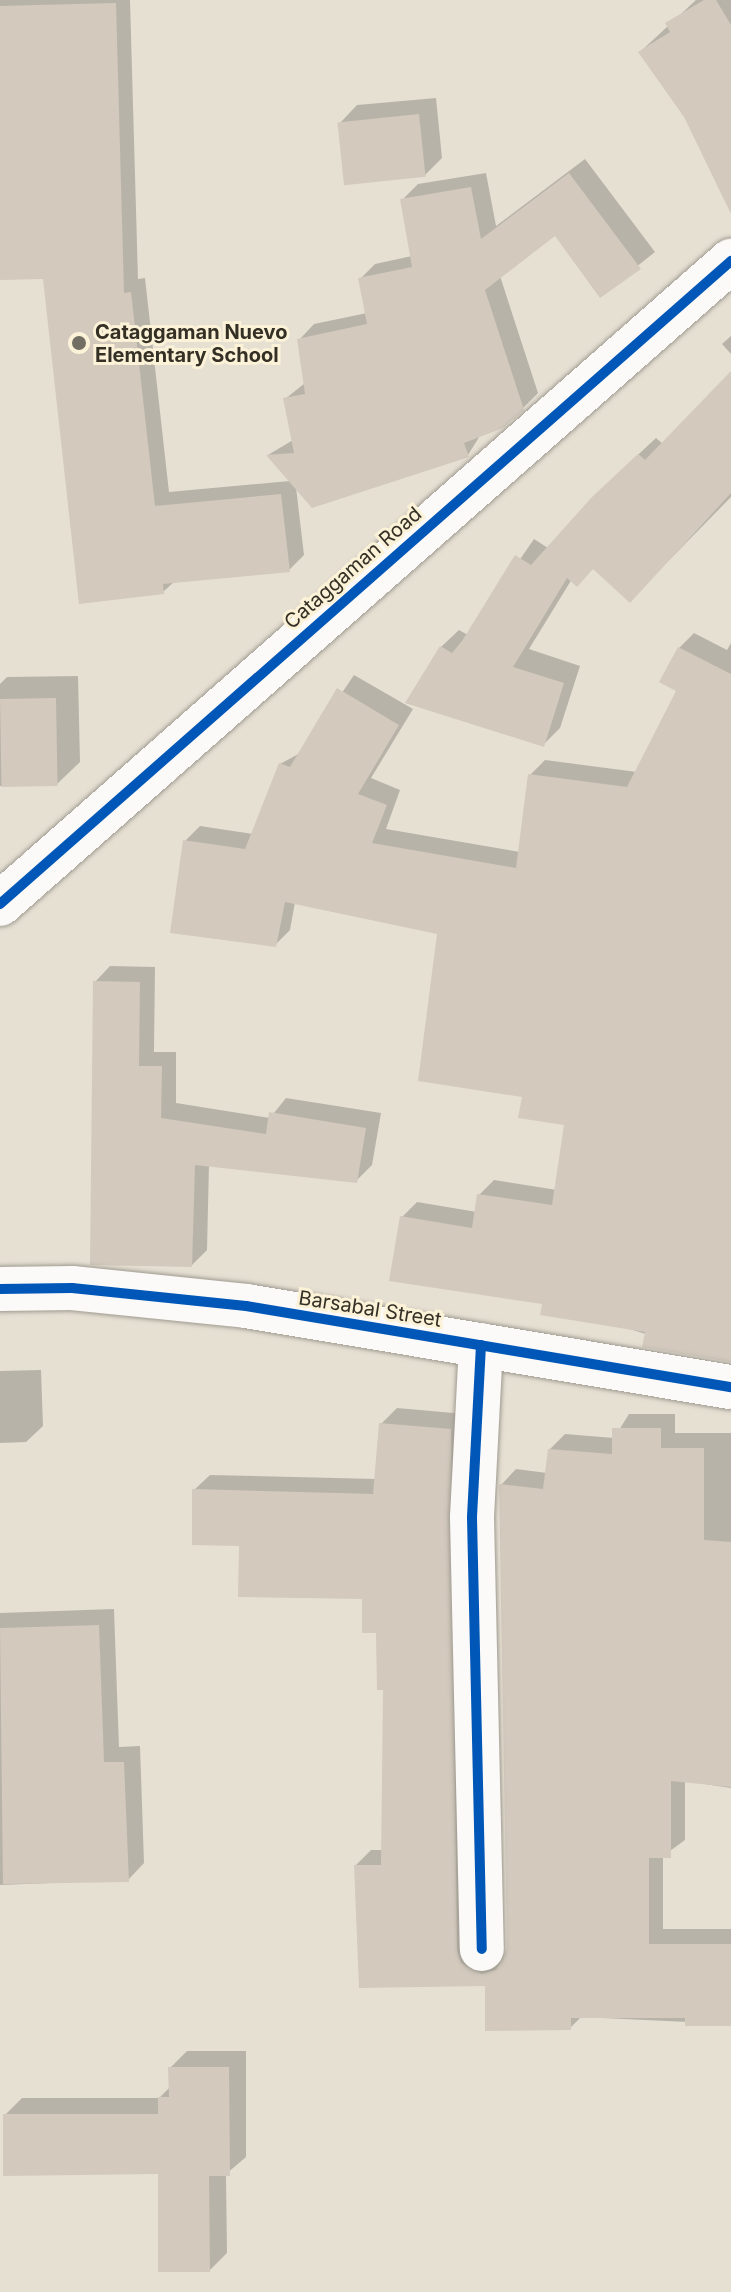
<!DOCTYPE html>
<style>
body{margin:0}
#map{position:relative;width:731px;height:2292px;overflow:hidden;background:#e6e0d3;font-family:Inter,sans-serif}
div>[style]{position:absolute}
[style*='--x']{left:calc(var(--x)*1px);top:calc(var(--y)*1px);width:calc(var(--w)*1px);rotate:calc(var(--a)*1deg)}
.shadow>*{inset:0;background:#0003}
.building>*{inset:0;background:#d3c9bd;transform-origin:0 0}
.roads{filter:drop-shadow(0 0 2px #a09b91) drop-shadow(0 0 2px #a09b91)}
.minor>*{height:44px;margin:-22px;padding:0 22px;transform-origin:22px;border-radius:22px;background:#fbfaf8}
.cycleway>*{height:10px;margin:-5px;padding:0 5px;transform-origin:5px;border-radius:5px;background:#0057b8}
.dots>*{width:22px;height:22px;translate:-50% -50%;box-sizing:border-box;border:4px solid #fcf2d8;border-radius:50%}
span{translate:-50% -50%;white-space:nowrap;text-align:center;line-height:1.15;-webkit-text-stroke:6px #fcf2d8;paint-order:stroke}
.poi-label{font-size:20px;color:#343026;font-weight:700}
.left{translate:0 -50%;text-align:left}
.street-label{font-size:20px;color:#343026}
</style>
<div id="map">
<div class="shadow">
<i style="clip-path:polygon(0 0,130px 0,138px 279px,145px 278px,169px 492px,290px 481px,268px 455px,293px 440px,285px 399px,305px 383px,299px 340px,314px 324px,367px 313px,360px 279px,375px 264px,412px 256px,403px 199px,418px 184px,486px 173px,496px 226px,585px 159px,655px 252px,601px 295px,556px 233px,500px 276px,538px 393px,523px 408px,481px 434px,468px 455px,296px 487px,304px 555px,289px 570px,175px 581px,163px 592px,45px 277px,0 278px)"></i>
<i style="clip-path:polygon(696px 0,731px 0,731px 209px,686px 116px,640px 52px)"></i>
<i style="clip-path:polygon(436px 98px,442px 158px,425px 175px,340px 123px,357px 105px)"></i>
<i style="clip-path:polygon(731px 336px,731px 354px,722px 344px)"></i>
<i style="clip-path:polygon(731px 374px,731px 497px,630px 600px,594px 567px,572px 579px,529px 649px,580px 666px,560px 728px,543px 745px,441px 647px,459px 630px,468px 635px,534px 539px,548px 548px,611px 480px,656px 438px,663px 444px)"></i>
<i style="clip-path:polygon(694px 633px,727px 650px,731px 643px,731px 1360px,544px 1303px,402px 1217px,417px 1202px,477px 1212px,479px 1195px,494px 1180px,557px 1190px,567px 1123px,524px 1095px,439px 932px,295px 902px,290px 930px,275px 945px,185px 841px,200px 826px,253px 834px,280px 764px,302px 752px,354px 675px,413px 709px,371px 778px,400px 790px,386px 829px,520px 852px,530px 775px,545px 760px,637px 772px,679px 690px,679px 648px)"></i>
<i style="clip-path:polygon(78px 676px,80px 762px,57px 784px,0 786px,0 684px,7px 677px)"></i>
<i style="clip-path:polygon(110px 966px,155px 967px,154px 1052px,176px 1052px,176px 1103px,270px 1118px,286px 1098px,381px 1113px,372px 1165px,356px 1181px,209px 1165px,207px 1250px,192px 1265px,95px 982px)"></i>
<i style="clip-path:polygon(41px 1370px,43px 1426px,26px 1442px,0 1443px,0 1371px)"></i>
<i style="clip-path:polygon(397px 1408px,465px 1414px,498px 1960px,509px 1949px,501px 1485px,516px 1469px,547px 1473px,550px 1449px,565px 1434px,614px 1438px,629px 1414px,675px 1414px,675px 1433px,731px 1433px,731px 1788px,685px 1781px,685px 1840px,663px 1856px,663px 1929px,731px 1929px,731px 2024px,581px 2017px,570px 2028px,487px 1984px,361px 1986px,356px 1865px,371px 1850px,383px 1850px,386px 1688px,378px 1631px,364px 1597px,241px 1544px,194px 1490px,210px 1475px,376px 1479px,381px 1424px)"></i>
<i style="clip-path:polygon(114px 1609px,119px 1747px,140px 1746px,144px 1863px,128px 1880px,0 1885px,0 1613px)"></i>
<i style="clip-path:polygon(187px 2051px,246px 2051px,246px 2157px,226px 2174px,227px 2253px,210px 2270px,160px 2172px,5px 2115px,22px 2098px,159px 2098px,170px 2087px,170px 2068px)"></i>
</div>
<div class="building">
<i style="clip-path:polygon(704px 0,716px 0,731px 25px,731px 214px,684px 117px,638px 52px,670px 32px,665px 23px)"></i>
<i style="clip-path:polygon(116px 3px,124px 293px,131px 292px,155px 506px,281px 494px,290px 572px,163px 584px,164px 594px,79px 604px,43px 279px,0 280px,0 6px)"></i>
<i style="left:419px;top:114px;width:63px;height:82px;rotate:84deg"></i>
<i style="clip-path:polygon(569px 173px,641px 269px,600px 298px,555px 236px,485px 290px,524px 410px,503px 428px,464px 443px,469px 457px,312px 508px,266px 455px,294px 453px,283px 398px,305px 394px,297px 339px,367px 324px,358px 278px,412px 267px,400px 199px,471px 187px,481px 239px)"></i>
<i style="clip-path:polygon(731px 371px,731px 493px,630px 603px,593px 569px,577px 587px,567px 578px,513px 667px,564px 683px,544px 747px,405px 703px,440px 646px,452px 653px,462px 641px,515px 555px,531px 565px,592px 497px,638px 454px,645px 460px)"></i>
<i style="clip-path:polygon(678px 647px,731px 674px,731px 1362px,642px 1347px,645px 1332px,540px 1315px,542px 1304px,389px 1281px,400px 1216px,472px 1228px,477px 1194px,552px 1205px,564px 1125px,518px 1118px,522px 1097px,418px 1081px,437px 934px,285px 902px,276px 947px,170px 933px,183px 840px,245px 849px,279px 763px,290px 767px,337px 688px,399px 725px,358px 794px,387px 805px,372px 843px,516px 868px,528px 774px,627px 787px,676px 691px,659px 682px)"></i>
<i style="left:56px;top:698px;width:88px;height:56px;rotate:89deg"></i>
<i style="clip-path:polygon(93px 981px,140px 982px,139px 1066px,162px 1066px,161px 1118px,266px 1134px,269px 1112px,366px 1128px,357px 1183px,195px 1165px,192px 1267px,90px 1265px)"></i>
<i style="clip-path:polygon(379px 1423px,451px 1429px,457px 1950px,461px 1963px,482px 1974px,496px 1970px,507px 1948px,499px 1484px,543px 1489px,548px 1449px,612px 1454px,612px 1428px,661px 1428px,661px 1448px,704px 1448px,704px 1540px,731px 1542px,731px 1787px,671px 1781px,671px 1858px,649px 1858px,649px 1944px,731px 1944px,731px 2026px,685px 2026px,685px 2018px,571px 2018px,571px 2030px,485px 2031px,485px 1986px,359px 1988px,354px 1865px,381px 1865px,383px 1690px,377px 1690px,376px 1633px,362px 1633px,362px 1599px,238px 1597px,239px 1546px,192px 1545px,192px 1489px,373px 1494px)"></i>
<i style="clip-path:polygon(99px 1625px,104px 1762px,124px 1762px,129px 1882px,3px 1884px,0 1628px)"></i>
<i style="clip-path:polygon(168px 2067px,229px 2067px,230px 2176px,209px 2176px,210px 2272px,158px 2272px,158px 2174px,3px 2176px,3px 2114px,158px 2114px,158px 2097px,169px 2097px)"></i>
</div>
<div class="roads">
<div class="minor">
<i style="--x:0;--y:904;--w:974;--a:-41.34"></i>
<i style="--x:0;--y:1289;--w:72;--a:-0.8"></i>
<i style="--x:72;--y:1288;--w:175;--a:5.9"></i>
<i style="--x:246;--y:1306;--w:492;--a:9.5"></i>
<i style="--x:481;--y:1345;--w:173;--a:93"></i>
<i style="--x:472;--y:1518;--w:431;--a:88.7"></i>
</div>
</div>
<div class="cycleway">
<i style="--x:0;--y:904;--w:974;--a:-41.34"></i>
<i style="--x:0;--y:1289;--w:72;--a:-0.8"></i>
<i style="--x:72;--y:1288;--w:175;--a:5.9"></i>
<i style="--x:246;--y:1306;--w:492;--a:9.5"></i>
<i style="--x:481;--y:1345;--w:173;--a:93"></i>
<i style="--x:472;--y:1518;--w:431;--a:88.7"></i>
</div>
<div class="dots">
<i style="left:79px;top:343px;background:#726e63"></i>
</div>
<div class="poi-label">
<span class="left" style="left:95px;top:344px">Cataggaman Nuevo<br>Elementary School</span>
</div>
<div class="street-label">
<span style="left:353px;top:568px;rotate:-41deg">Cataggaman Road</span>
<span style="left:370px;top:1309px;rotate:9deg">Barsabal Street</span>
</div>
</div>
